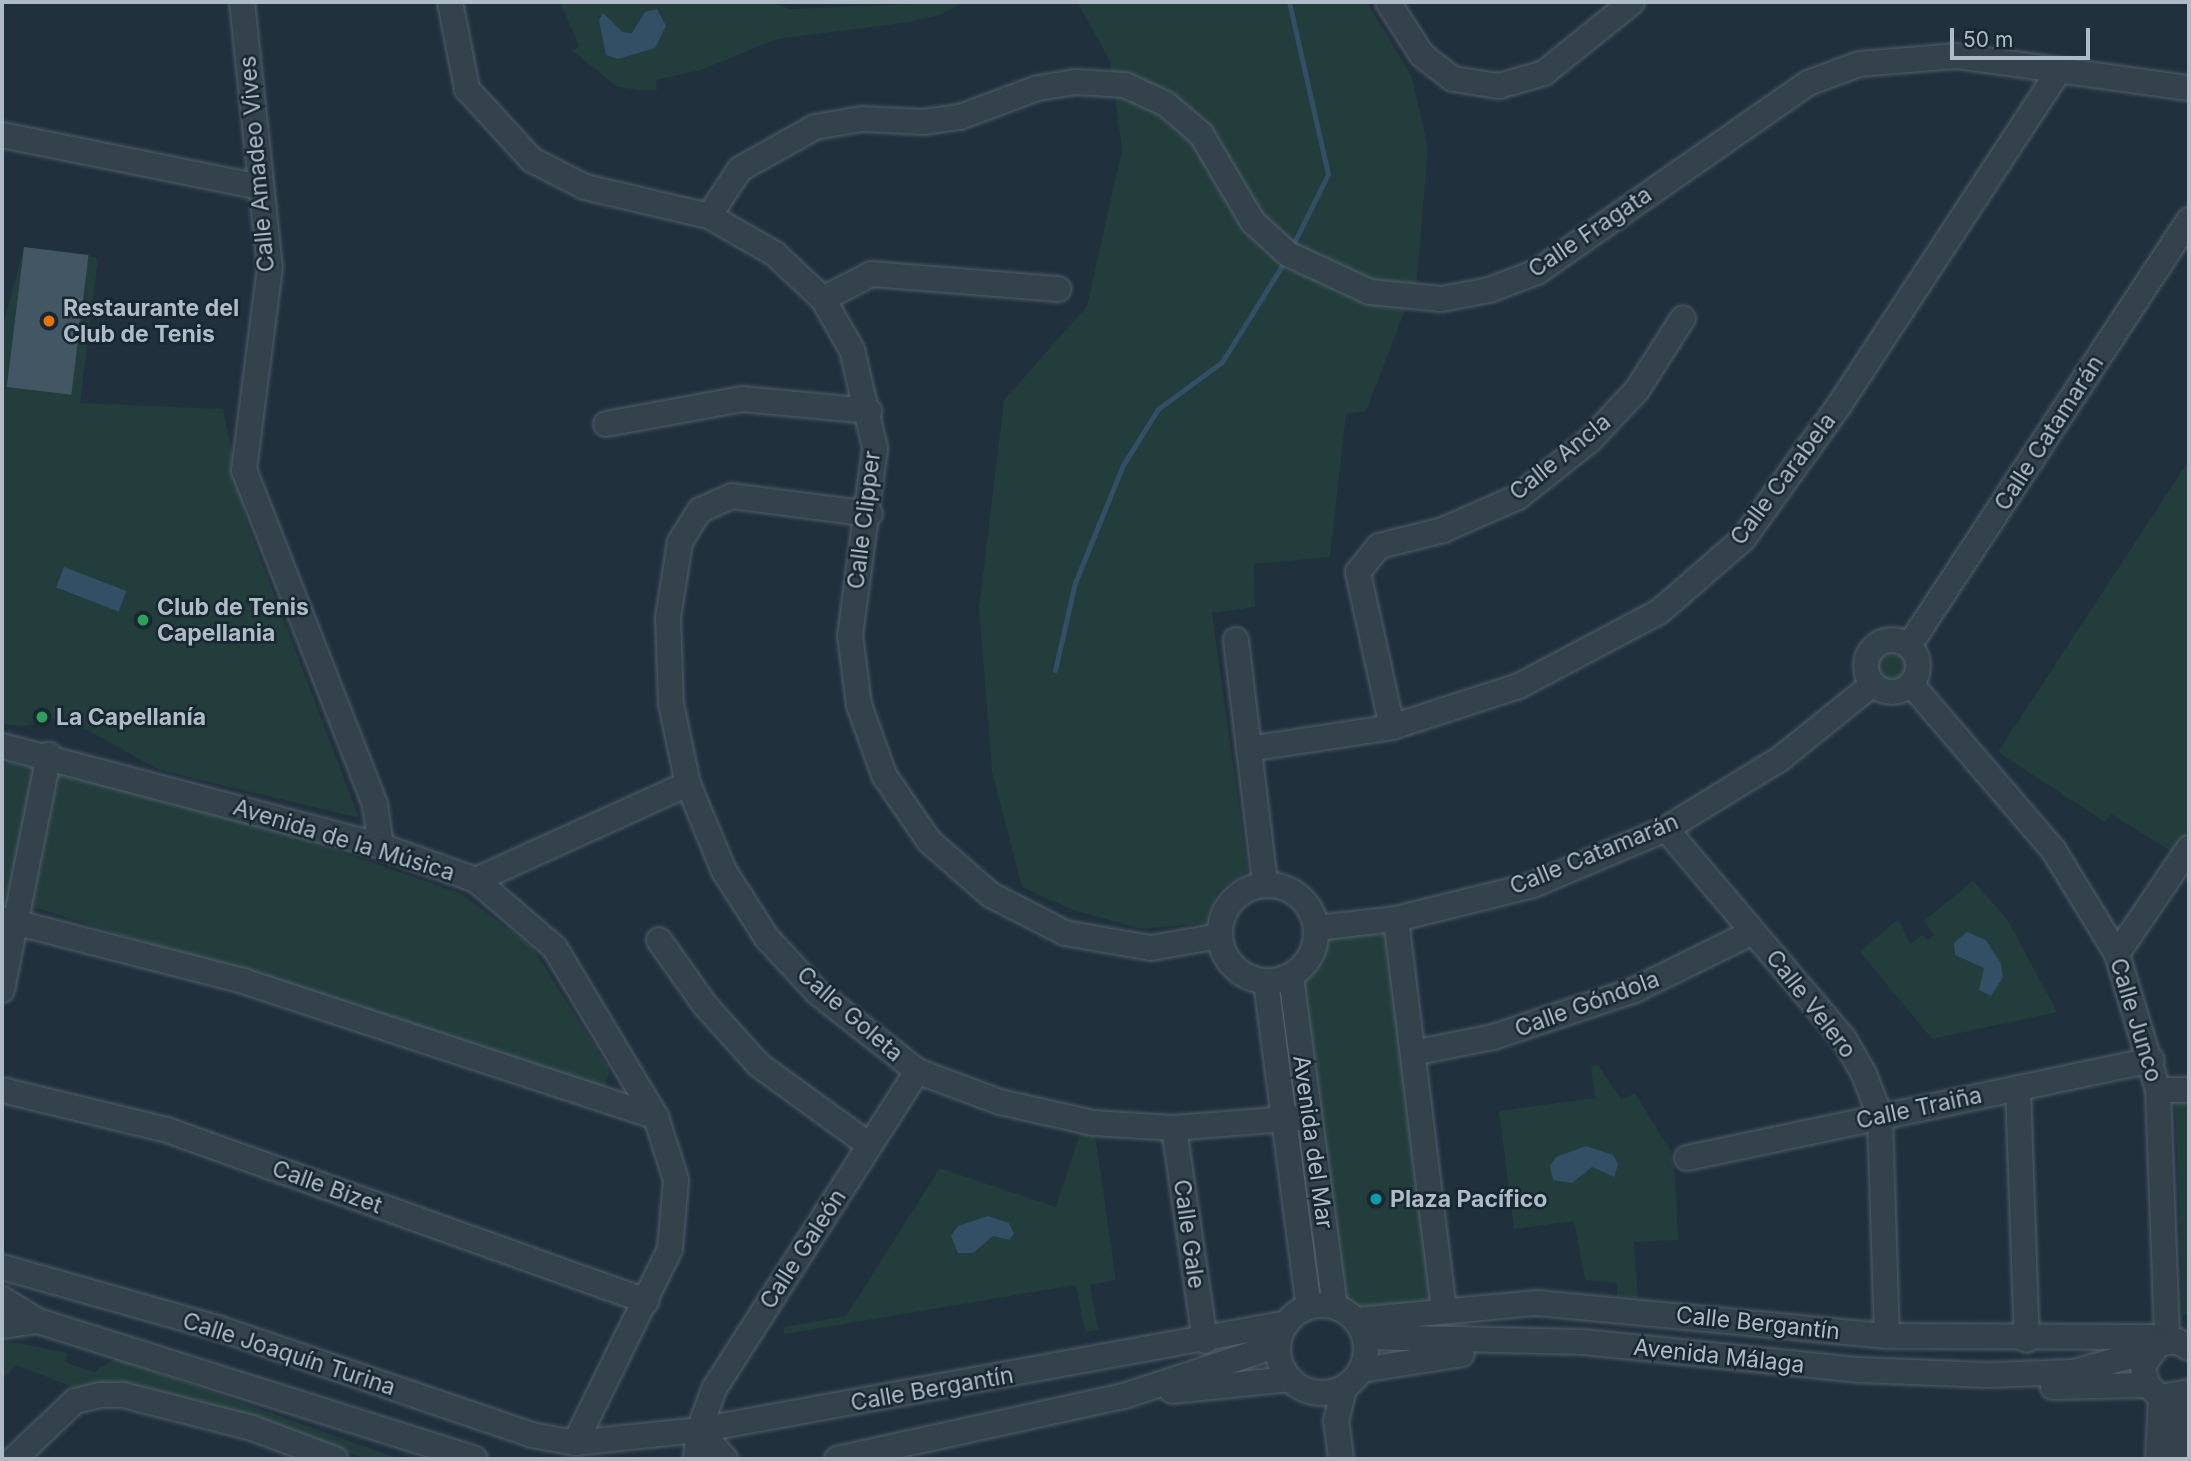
<!DOCTYPE html>
<meta charset="utf-8">
<style>
body{margin:0}
#map{position:relative;width:2191px;height:1461px;overflow:hidden;background:#20303c;font-family:Inter,sans-serif}
div>[style]{position:absolute}
[style*='--x']{left:calc(var(--x)*1px);top:calc(var(--y)*1px);width:calc(var(--w)*1px);rotate:calc(var(--a)*1deg)}
.green>*{inset:0;background:#223d3c}
.round{border-radius:50%}
.water>*{inset:0;background:#324f65;transform-origin:0 0}
.stream>*{height:5px;margin:-2.5px;padding:0 2.5px;transform-origin:2.5px;border-radius:2.5px;background:#324f65}
.building>*{inset:0;background:#435663;transform-origin:0 0}
.roads{filter:drop-shadow(0 0 2px #525f6a) drop-shadow(0 0 2px #525f6a)}
.minor>*{height:24px;margin:-12px;padding:0 12px;transform-origin:12px;border-radius:12px;background:#34424c}
.minor>.ring{margin:-12px;padding:0;box-sizing:content-box;background:none;border:24px solid #34424c;border-radius:50%}
.dots>*{width:19px;height:19px;translate:-50% -50%;box-sizing:border-box;border:4px solid #192731;border-radius:50%}
span{translate:-50% -50%;white-space:nowrap;text-align:center;line-height:1.15;-webkit-text-stroke:5px #192731;paint-order:stroke}
.street-label{font-size:23px;color:#afbcc8}
.poi-label{font-size:23px;color:#afbcc8;font-weight:700}
.left{translate:0 -50%;text-align:left}
.frame{position:absolute;inset:0;border:4px solid #afbcc8;pointer-events:none}
.scale{position:absolute;left:1950px;top:28px;width:140px;height:32px;box-sizing:border-box;border:4px solid #afbcc8;border-top:0;padding-left:9px;font-size:21px;line-height:24px;white-space:nowrap;color:#afbcc8;-webkit-text-stroke:5px #192731;paint-order:stroke}
</style>
<div id="map">
<div class="green">
<i style="clip-path:polygon(560px 2px,768px 2px,791px 9px,963px 2px,940px 15px,911px 22px,777px 39px,701px 70px,656px 80px,657px 90px,637px 90px,616px 86px,573px 51px,579px 46px)"></i>
<i style="clip-path:polygon(1077px 2px,1367px 2px,1412px 77px,1428px 148px,1417px 279px,1366px 411px,1346px 414px,1330px 557px,1254px 564px,1255px 607px,1212px 613px,1248px 871px,1218px 891px,1205px 923px,1141px 929px,1073px 910px,1022px 887px,992px 772px,979px 608px,1004px 400px,1087px 306px,1122px 150px,1110px 61px)"></i>
<i style="clip-path:polygon(24px 247px,98px 258px,80px 403px,223px 409px,247px 523px,359px 818px,159px 770px,64px 717px,22px 726px,2px 724px,2px 330px)"></i>
<i style="clip-path:polygon(2189px 460px,2189px 830px,2174px 853px,2111px 814px,2105px 822px,1998px 752px)"></i>
<i class="round" style="left:1875px;top:649px;width:34px;height:34px"></i>
<i style="clip-path:polygon(2px 762px,81px 776px,284px 832px,462px 894px,532px 947px,610px 1070px,604px 1089px,40px 909px,2px 903px)"></i>
<i style="clip-path:polygon(1973px 881px,2007px 919px,2057px 1012px,1932px 1039px,1860px 952px,1898px 919px,1910px 944px,1922px 935px,1928px 940px,1934px 935px,1924px 921px)"></i>
<i style="clip-path:polygon(1391px 926px,1439px 1304px,1357px 1315px,1340px 1303px,1298px 980px,1316px 959px,1323px 934px)"></i>
<i style="clip-path:polygon(1598px 1065px,1622px 1100px,1635px 1093px,1670px 1150px,1675px 1175px,1678px 1240px,1634px 1242px,1638px 1298px,1617px 1295px,1617px 1283px,1585px 1280px,1574px 1221px,1514px 1229px,1499px 1111px,1595px 1098px,1591px 1066px)"></i>
<i style="clip-path:polygon(2175px 1101px,2189px 1101px,2189px 1315px,2183px 1315px)"></i>
<i style="clip-path:polygon(1080px 1134px,1095px 1135px,1116px 1280px,1090px 1285px,1098px 1330px,1085px 1332px,1076px 1285px,784px 1334px,784px 1327px,846px 1316px,940px 1168px,1056px 1207px)"></i>
<i style="clip-path:polygon(12px 1342px,68px 1353px,65px 1362px,94px 1372px,116px 1358px,400px 1459px,366px 1459px,263px 1420px,115px 1380px,75px 1388px,16px 1365px,2px 1380px,2px 1343px)"></i>
</div>
<div class="water">
<i style="clip-path:polygon(657px 9px,666px 26px,655px 48px,618px 59px,606px 55px,599px 20px,603px 13px,622px 32px,632px 33px,645px 12px)"></i>
<i style="left:64px;top:567px;width:67px;height:22px;rotate:21deg"></i>
<i style="clip-path:polygon(1967px 932px,1986px 940px,2001px 964px,2003px 977px,1991px 996px,1979px 990px,1984px 968px,1955px 955px,1954px 943px)"></i>
<i style="clip-path:polygon(1586px 1146px,1613px 1155px,1618px 1164px,1614px 1177px,1592px 1167px,1572px 1183px,1553px 1180px,1550px 1166px,1556px 1157px)"></i>
<i style="clip-path:polygon(988px 1216px,1009px 1223px,1014px 1234px,1009px 1240px,993px 1236px,973px 1253px,958px 1253px,951px 1236px,958px 1226px)"></i>
</div>
<div class="stream">
<i style="--x:1289;--y:2;--w:176;--a:77.2"></i>
<i style="--x:1328;--y:174;--w:81;--a:116.3"></i>
<i style="--x:1055;--y:670;--w:89;--a:-77.1"></i>
<i style="--x:1075;--y:583;--w:127;--a:-67.9"></i>
<i style="--x:1123;--y:465;--w:66;--a:-58"></i>
<i style="--x:1158;--y:409;--w:79;--a:-36.3"></i>
<i style="--x:1222;--y:362;--w:121;--a:-58.1"></i>
</div>
<div class="building">
<i style="left:24px;top:247px;width:65px;height:141px;rotate:7deg"></i>
</div>
<div class="roads">
<div class="minor">
<i style="--x:242;--y:2;--w:266;--a:84"></i>
<i style="--x:270;--y:267;--w:205;--a:97.3"></i>
<i style="--x:244;--y:470;--w:360;--a:68.6"></i>
<i style="--x:375;--y:805;--w:41;--a:81.7"></i>
<i style="--x:450;--y:2;--w:89;--a:78.9"></i>
<i style="--x:467;--y:89;--w:96;--a:47.5"></i>
<i style="--x:532;--y:160;--w:59;--a:27"></i>
<i style="--x:585;--y:187;--w:127;--a:13.2"></i>
<i style="--x:709;--y:216;--w:76;--a:29.9"></i>
<i style="--x:775;--y:254;--w:66;--a:43.2"></i>
<i style="--x:823;--y:299;--w:59;--a:60.4"></i>
<i style="--x:852;--y:350;--w:101;--a:76.8"></i>
<i style="--x:875;--y:448;--w:189;--a:97.6"></i>
<i style="--x:850;--y:635;--w:71;--a:82.7"></i>
<i style="--x:859;--y:705;--w:74;--a:70.3"></i>
<i style="--x:884;--y:775;--w:80;--a:55.7"></i>
<i style="--x:929;--y:841;--w:82;--a:41.1"></i>
<i style="--x:991;--y:895;--w:83;--a:27.2"></i>
<i style="--x:1065;--y:933;--w:87;--a:9.9"></i>
<i style="--x:1151;--y:948;--w:69;--a:-10"></i>
<i style="--x:1388;--y:2;--w:63;--a:57.3"></i>
<i style="--x:1422;--y:55;--w:39;--a:38"></i>
<i style="--x:1453;--y:79;--w:47;--a:8.7"></i>
<i style="--x:1499;--y:86;--w:47;--a:-16.1"></i>
<i style="--x:1544;--y:73;--w:113;--a:-38.9"></i>
<i style="--x:2;--y:135;--w:264;--a:11.4"></i>
<i style="--x:709;--y:216;--w:56;--a:-56.6"></i>
<i style="--x:740;--y:169;--w:86;--a:-29.2"></i>
<i style="--x:815;--y:127;--w:48;--a:-9.7"></i>
<i style="--x:862;--y:119;--w:62;--a:2.8"></i>
<i style="--x:924;--y:122;--w:36;--a:-8"></i>
<i style="--x:960;--y:117;--w:83;--a:-20.4"></i>
<i style="--x:1038;--y:88;--w:37;--a:-9"></i>
<i style="--x:1075;--y:82;--w:50;--a:3.4"></i>
<i style="--x:1125;--y:85;--w:45;--a:24.9"></i>
<i style="--x:1166;--y:104;--w:46;--a:40.6"></i>
<i style="--x:1201;--y:134;--w:102;--a:59.4"></i>
<i style="--x:1253;--y:222;--w:47;--a:42.4"></i>
<i style="--x:1288;--y:254;--w:90;--a:24.9"></i>
<i style="--x:1370;--y:292;--w:72;--a:5.6"></i>
<i style="--x:1442;--y:299;--w:48;--a:-10.8"></i>
<i style="--x:1489;--y:290;--w:51;--a:-20.6"></i>
<i style="--x:1537;--y:272;--w:330;--a:-34.9"></i>
<i style="--x:1808;--y:83;--w:54;--a:-20.4"></i>
<i style="--x:1859;--y:64;--w:98;--a:-4.7"></i>
<i style="--x:1957;--y:56;--w:234;--a:7.9"></i>
<i style="--x:823;--y:299;--w:54;--a:-27.5"></i>
<i style="--x:871;--y:274;--w:188;--a:4.6"></i>
<i style="--x:606;--y:424;--w:138;--a:-10.4"></i>
<i style="--x:742;--y:399;--w:128;--a:5.4"></i>
<i style="--x:870;--y:514;--w:139;--a:-172.6"></i>
<i style="--x:732;--y:496;--w:35;--a:156"></i>
<i style="--x:700;--y:510;--w:38;--a:122"></i>
<i style="--x:680;--y:542;--w:77;--a:99"></i>
<i style="--x:668;--y:618;--w:86;--a:88"></i>
<i style="--x:671;--y:704;--w:82;--a:78"></i>
<i style="--x:688;--y:784;--w:94;--a:67.5"></i>
<i style="--x:724;--y:871;--w:80;--a:57.3"></i>
<i style="--x:767;--y:938;--w:75;--a:47.2"></i>
<i style="--x:818;--y:993;--w:126;--a:38.2"></i>
<i style="--x:917;--y:1071;--w:89;--a:20.5"></i>
<i style="--x:1000;--y:1102;--w:95;--a:12.7"></i>
<i style="--x:1093;--y:1123;--w:81;--a:3.5"></i>
<i style="--x:1174;--y:1128;--w:136;--a:-4.6"></i>
<i class="ring" style="left:1866px;top:640px;width:28px;height:28px"></i>
<i style="--x:1236;--y:640;--w:246;--a:83.2"></i>
<i style="--x:1909;--y:646;--w:510;--a:-56.68"></i>
<i style="--x:1911;--y:684;--w:220;--a:49.4"></i>
<i style="--x:2054;--y:851;--w:121;--a:58.5"></i>
<i style="--x:2117;--y:954;--w:142;--a:73.2"></i>
<i style="--x:2158;--y:1090;--w:251;--a:87.9"></i>
<i style="--x:1392;--y:727;--w:159;--a:-102.4"></i>
<i style="--x:1358;--y:572;--w:33;--a:-51"></i>
<i style="--x:1379;--y:546;--w:66;--a:-14"></i>
<i style="--x:1443;--y:530;--w:82;--a:-23.7"></i>
<i style="--x:1518;--y:497;--w:92;--a:-38.4"></i>
<i style="--x:1590;--y:440;--w:69;--a:-46.8"></i>
<i style="--x:1637;--y:390;--w:85;--a:-57.4"></i>
<i style="--x:2;--y:746;--w:392;--a:14.8"></i>
<i style="--x:381;--y:846;--w:101;--a:19.7"></i>
<i style="--x:476;--y:880;--w:104;--a:40.7"></i>
<i style="--x:555;--y:948;--w:197;--a:59.1"></i>
<i style="--x:656;--y:1117;--w:66;--a:72.4"></i>
<i style="--x:676;--y:1180;--w:69;--a:95"></i>
<i style="--x:670;--y:1249;--w:216;--a:116.1"></i>
<i style="--x:1249;--y:749;--w:145;--a:-8.7"></i>
<i style="--x:1392;--y:727;--w:133;--a:-17.9"></i>
<i style="--x:1519;--y:686;--w:158;--a:-27.9"></i>
<i style="--x:1659;--y:612;--w:111;--a:-41"></i>
<i style="--x:1743;--y:539;--w:163;--a:-54.3"></i>
<i style="--x:1838;--y:407;--w:402;--a:-56.7"></i>
<i style="--x:1666;--y:829;--w:275;--a:49.7"></i>
<i style="--x:1844;--y:1039;--w:40;--a:60.3"></i>
<i style="--x:1864;--y:1074;--w:45;--a:69.1"></i>
<i style="--x:1880;--y:1116;--w:220;--a:88.2"></i>
<i style="--x:476;--y:880;--w:233;--a:-24.4"></i>
<i class="ring" style="left:1220px;top:885px;width:72px;height:72px"></i>
<i style="--x:2;--y:919;--w:249;--a:14.4"></i>
<i style="--x:243;--y:981;--w:435;--a:18.2"></i>
<i style="--x:1396;--y:919;--w:393;--a:83"></i>
<i style="--x:1317;--y:928;--w:80;--a:-6.5"></i>
<i style="--x:1396;--y:919;--w:141;--a:-13.9"></i>
<i style="--x:1533;--y:885;--w:144;--a:-22.8"></i>
<i style="--x:1666;--y:829;--w:134;--a:-31.6"></i>
<i style="--x:1780;--y:759;--w:119;--a:-38.9"></i>
<i style="--x:659;--y:940;--w:80;--a:54.7"></i>
<i style="--x:705;--y:1005;--w:81;--a:48"></i>
<i style="--x:759;--y:1065;--w:136;--a:36"></i>
<i style="--x:2117;--y:954;--w:128;--a:-55.8"></i>
<i style="--x:1291;--y:977;--w:333;--a:82.4"></i>
<i style="--x:1266;--y:982;--w:328;--a:82.5"></i>
<i style="--x:2;--y:990;--w:240;--a:-78.7"></i>
<i style="--x:1413;--y:1053;--w:82;--a:-11.3"></i>
<i style="--x:1493;--y:1037;--w:150;--a:-18.3"></i>
<i style="--x:1635;--y:990;--w:131;--a:-26.2"></i>
<i style="--x:2018;--y:1088;--w:252;--a:88"></i>
<i style="--x:2;--y:1090;--w:170;--a:13.6"></i>
<i style="--x:167;--y:1130;--w:509;--a:19.65"></i>
<i style="--x:2158;--y:1090;--w:31;--a:0"></i>
<i style="--x:1174;--y:1128;--w:215;--a:81.7"></i>
<i style="--x:1687;--y:1158;--w:475;--a:-11.9"></i>
<i style="--x:2;--y:1267;--w:224;--a:15.8"></i>
<i style="--x:218;--y:1328;--w:332;--a:18.8"></i>
<i style="--x:532;--y:1435;--w:44;--a:10.5"></i>
<i style="--x:575;--y:1443;--w:125;--a:-6"></i>
<i style="--x:699;--y:1430;--w:598;--a:-10.31"></i>
<i style="--x:2;--y:1299;--w:42;--a:31.4"></i>
<i style="--x:38;--y:1321;--w:458;--a:17.5"></i>
<i class="ring" style="left:1278px;top:1305px;width:64px;height:64px"></i>
<i style="--x:1356;--y:1320;--w:182;--a:-5.4"></i>
<i style="--x:1537;--y:1303;--w:352;--a:5.4"></i>
<i style="--x:1887;--y:1336;--w:263;--a:0.2"></i>
<i style="--x:2150;--y:1337;--w:11;--a:41"></i>
<i style="--x:2;--y:1326;--w:36;--a:-8"></i>
<i style="--x:1365;--y:1337;--w:218;--a:1.3"></i>
<i style="--x:1583;--y:1342;--w:278;--a:5.8"></i>
<i style="--x:1860;--y:1370;--w:128;--a:2.2"></i>
<i style="--x:1988;--y:1375;--w:85;--a:-2"></i>
<i style="--x:2073;--y:1372;--w:80;--a:-15.3"></i>
<i style="--x:2189;--y:1348;--w:14;--a:-150"></i>
<i style="--x:2177;--y:1341;--w:19;--a:171"></i>
<i style="--x:2158;--y:1344;--w:27;--a:124"></i>
<i style="--x:2143;--y:1366;--w:19;--a:78"></i>
<i style="--x:2147;--y:1385;--w:18;--a:41"></i>
<i style="--x:2161;--y:1397;--w:28;--a:-10"></i>
<i style="--x:1362;--y:1370;--w:101;--a:-9.1"></i>
<i style="--x:2053;--y:1387;--w:94;--a:-1.2"></i>
<i style="--x:1172;--y:1391;--w:119;--a:-5.8"></i>
<i style="--x:2180;--y:1397;--w:62;--a:88.2"></i>
<i style="--x:699;--y:1430;--w:44;--a:-69.9"></i>
<i style="--x:714;--y:1389;--w:377;--a:-57.4"></i>
<i style="--x:14;--y:1459;--w:84;--a:-43.6"></i>
<i style="--x:75;--y:1401;--w:26;--a:-13"></i>
<i style="--x:100;--y:1395;--w:23;--a:0"></i>
<i style="--x:123;--y:1395;--w:133;--a:14.3"></i>
<i style="--x:252;--y:1428;--w:89;--a:20.5"></i>
<i style="--x:696;--y:1459;--w:29;--a:-84"></i>
<i style="--x:699;--y:1430;--w:39;--a:48"></i>
<i style="--x:837;--y:1459;--w:294;--a:-12.4"></i>
<i style="--x:1124;--y:1396;--w:162;--a:-18.3"></i>
<i style="--x:1341;--y:1459;--w:38;--a:-97"></i>
<i style="--x:1336;--y:1421;--w:34;--a:-76"></i>
<i style="--x:2158;--y:1459;--w:62;--a:-87.2"></i>
</div>
</div>
<div class="dots">
<i style="left:49px;top:321px;background:#e8710a"></i>
<i style="left:143px;top:620px;background:#2e9e5b"></i>
<i style="left:42px;top:717px;background:#2e9e5b"></i>
<i style="left:1376px;top:1199px;background:#0f9aa8"></i>
</div>
<div class="street-label">
<span style="left:257px;top:164px;rotate:-95deg">Calle Amadeo Vives</span>
<span style="left:1590px;top:232px;rotate:-34deg">Calle Fragata</span>
<span style="left:2049px;top:433px;rotate:-57deg">Calle Catamarán</span>
<span style="left:1560px;top:457px;rotate:-39deg">Calle Ancla</span>
<span style="left:1783px;top:479px;rotate:-53deg">Calle Carabela</span>
<span style="left:864px;top:520px;rotate:-83deg">Calle Clipper</span>
<span style="left:344px;top:840px;rotate:17deg">Avenida de la Música</span>
<span style="left:1594px;top:854px;rotate:-22deg">Calle Catamarán</span>
<span style="left:1587px;top:1004px;rotate:-20deg">Calle Góndola</span>
<span style="left:1811px;top:1004px;rotate:52deg">Calle Velero</span>
<span style="left:850px;top:1014px;rotate:41deg">Calle Goleta</span>
<span style="left:2136px;top:1020px;rotate:73deg">Calle Junco</span>
<span style="left:1919px;top:1108px;rotate:-12deg">Calle Traiña</span>
<span style="left:1313px;top:1142px;rotate:82deg">Avenida del Mar</span>
<span style="left:327px;top:1187px;rotate:20deg">Calle Bizet</span>
<span style="left:1189px;top:1234px;rotate:82deg">Calle Gale</span>
<span style="left:803px;top:1249px;rotate:-57deg">Calle Galeón</span>
<span style="left:1758px;top:1323px;rotate:6deg">Calle Bergantín</span>
<span style="left:289px;top:1354px;rotate:18deg">Calle Joaquín Turina</span>
<span style="left:1719px;top:1356px;rotate:6deg">Avenida Málaga</span>
<span style="left:932px;top:1389px;rotate:-10deg">Calle Bergantín</span>
</div>
<div class="poi-label">
<span class="left" style="left:63px;top:321px">Restaurante del<br>Club de Tenis</span>
<span class="left" style="left:157px;top:620px">Club de Tenis<br>Capellania</span>
<span class="left" style="left:56px;top:717px">La Capellanía</span>
<span class="left" style="left:1390px;top:1199px">Plaza Pacífico</span>
</div>
<div class="frame"></div>
<div class="scale">50 m</div>
</div>
